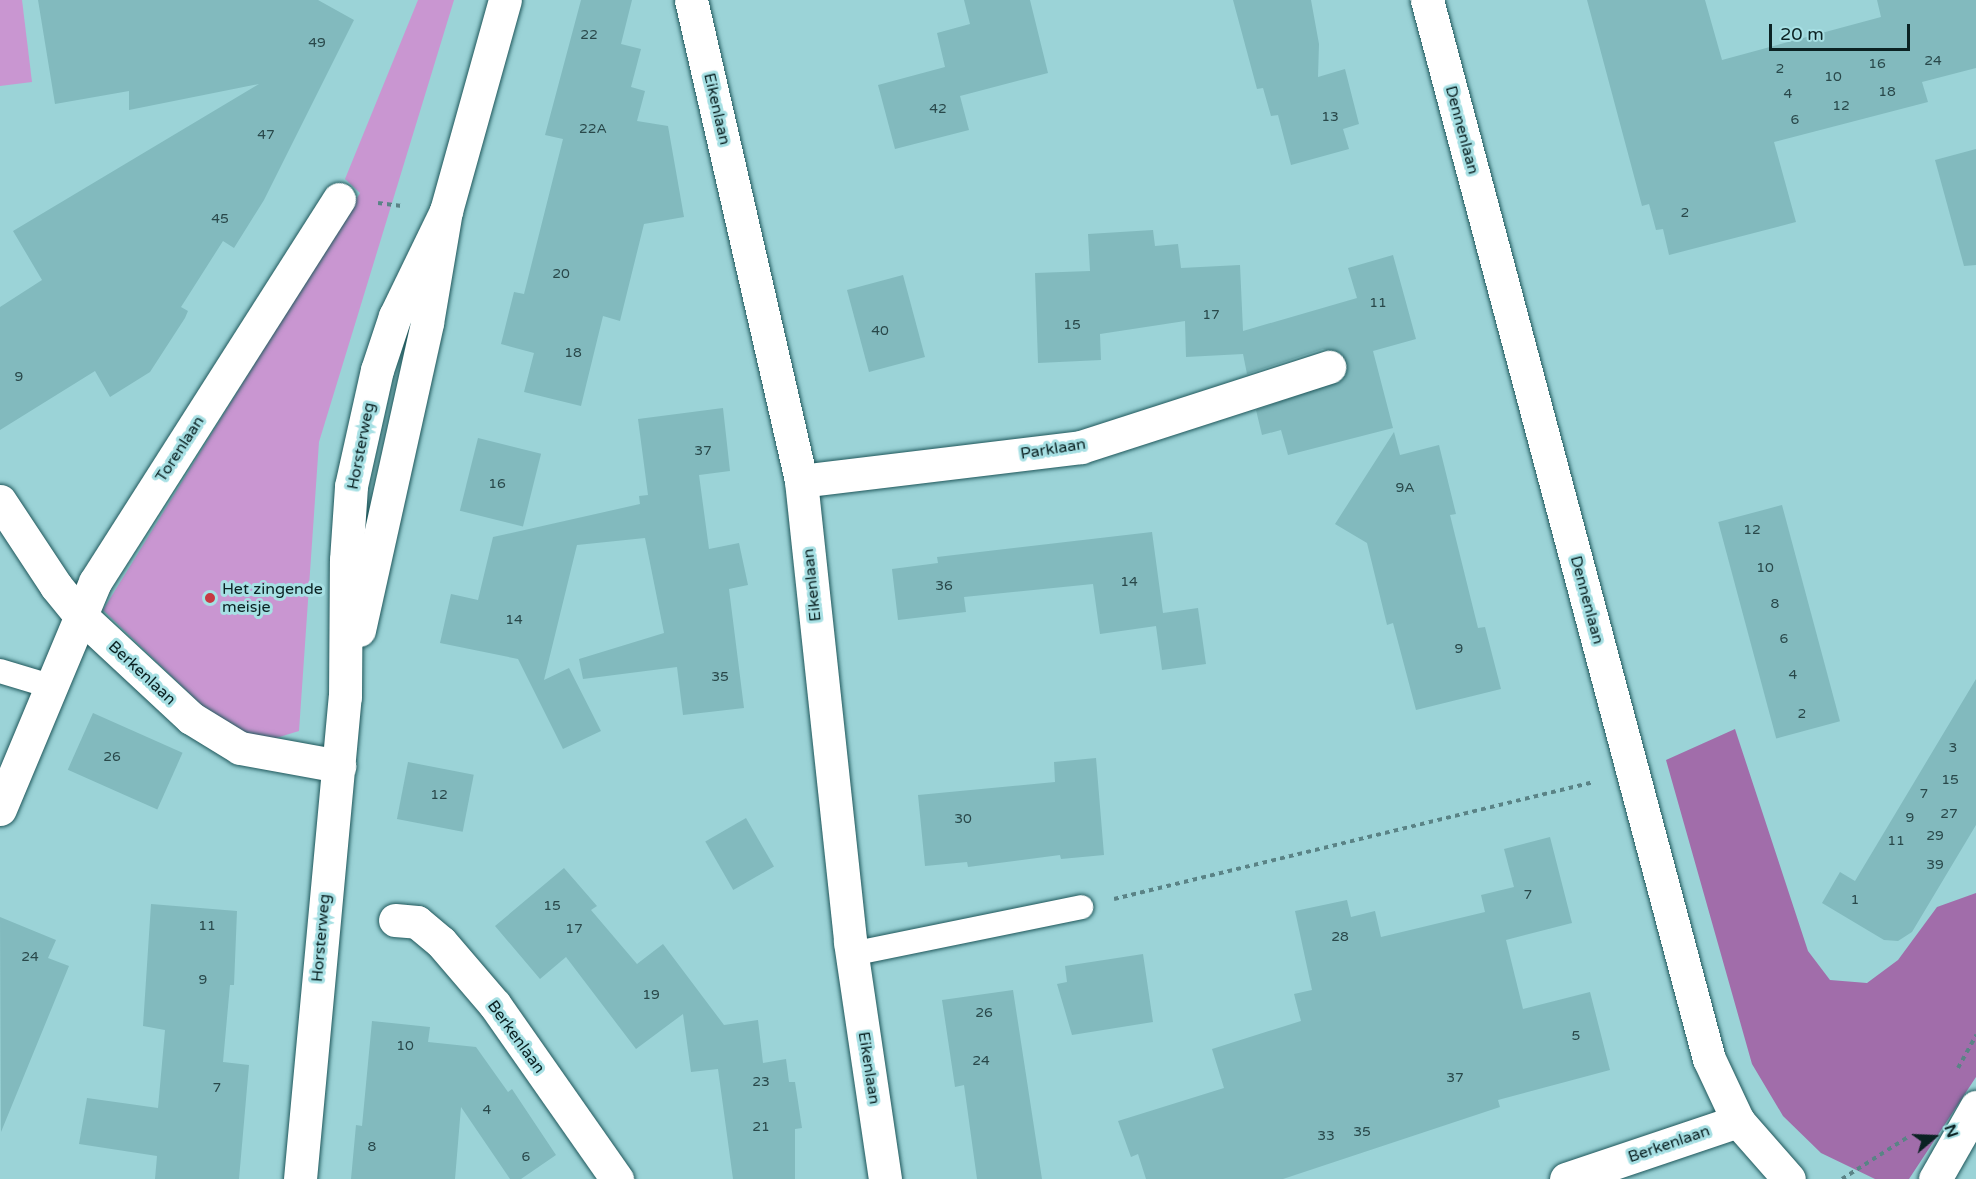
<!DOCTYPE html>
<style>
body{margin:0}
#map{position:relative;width:1976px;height:1179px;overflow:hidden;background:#9bd3d7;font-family:"Varela Round",sans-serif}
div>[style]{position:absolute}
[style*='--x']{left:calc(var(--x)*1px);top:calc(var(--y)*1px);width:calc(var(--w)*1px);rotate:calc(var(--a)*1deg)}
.green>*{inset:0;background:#c996d1}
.forest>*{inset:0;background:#a16daa}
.building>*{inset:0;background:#82babe;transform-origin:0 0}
.path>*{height:4px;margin-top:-2px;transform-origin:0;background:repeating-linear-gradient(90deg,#5a8386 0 4.5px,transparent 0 9px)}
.roads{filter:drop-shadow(0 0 2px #1f575b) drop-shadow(0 0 2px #1f575b)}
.lane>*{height:24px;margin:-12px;padding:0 12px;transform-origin:12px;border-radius:12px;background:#fff}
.street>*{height:33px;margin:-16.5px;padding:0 16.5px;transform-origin:16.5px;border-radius:16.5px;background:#fff}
.secondary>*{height:33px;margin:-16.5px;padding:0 16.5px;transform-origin:16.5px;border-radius:16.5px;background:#fff}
.dots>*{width:16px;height:16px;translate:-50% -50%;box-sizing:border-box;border:3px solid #a7e0e4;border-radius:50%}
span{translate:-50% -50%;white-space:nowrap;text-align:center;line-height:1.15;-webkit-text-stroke:6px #a7e0e4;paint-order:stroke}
.number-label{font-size:14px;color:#29484a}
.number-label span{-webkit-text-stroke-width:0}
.street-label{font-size:16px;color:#0b2223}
.poi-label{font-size:16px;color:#0b2223}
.left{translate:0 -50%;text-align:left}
.north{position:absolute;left:1904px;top:1107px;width:60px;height:60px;-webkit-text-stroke:4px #a7e0e4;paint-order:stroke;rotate:71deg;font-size:16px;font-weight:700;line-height:24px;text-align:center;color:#0b2223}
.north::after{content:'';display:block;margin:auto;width:21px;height:27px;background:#0b2223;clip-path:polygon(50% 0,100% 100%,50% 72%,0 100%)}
.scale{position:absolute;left:1769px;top:24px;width:141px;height:27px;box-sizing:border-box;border:3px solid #0b2223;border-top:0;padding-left:8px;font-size:18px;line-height:21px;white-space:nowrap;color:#0b2223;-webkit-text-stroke:4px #a7e0e4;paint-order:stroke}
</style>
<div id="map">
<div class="green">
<i style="clip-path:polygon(0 0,22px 0,32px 82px,0 86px)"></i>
<i style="clip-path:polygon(418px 0,454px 0,319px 442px,299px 731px,273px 739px,242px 735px,215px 718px,103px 610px,360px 193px,345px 179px)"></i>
</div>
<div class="forest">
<i style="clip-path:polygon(1735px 729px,1808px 951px,1830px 980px,1867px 983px,1898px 960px,1937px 907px,1976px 893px,1976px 1077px,1909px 1179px,1875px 1179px,1821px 1153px,1783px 1116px,1752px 1064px,1666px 760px)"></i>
</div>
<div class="building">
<i style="clip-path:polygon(38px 0,318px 0,354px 20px,264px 200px,234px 248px,223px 241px,181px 307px,188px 311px,185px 318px,150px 372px,110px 397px,95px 371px,0 430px,0 307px,42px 280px,13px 231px,259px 84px,129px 110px,129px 91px,55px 104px)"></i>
<i style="clip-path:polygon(581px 0,632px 0,621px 44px,641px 49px,631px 87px,645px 91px,637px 121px,668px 126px,684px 217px,644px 224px,620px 321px,603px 316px,581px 406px,524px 392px,534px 353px,501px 344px,514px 292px,524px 294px,563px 139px,545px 135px)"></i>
<i style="clip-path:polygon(964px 0,1030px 0,1048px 73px,960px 96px,969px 130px,895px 149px,878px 85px,945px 67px,937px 33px,970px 24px)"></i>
<i style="clip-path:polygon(1233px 0,1311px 0,1319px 44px,1318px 77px,1345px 69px,1359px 124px,1343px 129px,1349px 149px,1291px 165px,1278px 115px,1271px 116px,1263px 88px,1257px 89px)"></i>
<i style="clip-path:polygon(1587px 0,1705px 0,1722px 60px,1881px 17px,1877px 0,1976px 0,1976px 68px,1922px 82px,1928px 102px,1774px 142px,1796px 222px,1669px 255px,1663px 229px,1656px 230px,1649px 204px,1642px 206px)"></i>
<i style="clip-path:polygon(1976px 149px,1976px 265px,1964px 266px,1935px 160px)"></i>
<i style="clip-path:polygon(1153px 230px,1155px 246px,1178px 244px,1181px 268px,1240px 265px,1243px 331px,1357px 298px,1348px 268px,1393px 255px,1416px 339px,1373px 351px,1393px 428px,1288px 455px,1281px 430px,1262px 435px,1256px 410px,1342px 380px,1347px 370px,1342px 354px,1323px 349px,1247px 374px,1243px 354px,1186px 357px,1185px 321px,1100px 334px,1101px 360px,1038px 363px,1035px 273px,1090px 271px,1088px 234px)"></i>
<i style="left:903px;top:275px;width:85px;height:58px;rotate:75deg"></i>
<i style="clip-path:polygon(723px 408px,730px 471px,699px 475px,709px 549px,739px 543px,748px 585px,729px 589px,744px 708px,683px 715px,677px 667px,583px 679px,579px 659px,664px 633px,645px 538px,577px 545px,544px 680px,569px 668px,601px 731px,563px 749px,518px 659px,440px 643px,451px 594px,478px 600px,493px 537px,640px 504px,639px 496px,648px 495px,638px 419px)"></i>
<i style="clip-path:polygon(1394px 432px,1400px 455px,1439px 445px,1456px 514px,1450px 515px,1478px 628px,1485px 627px,1501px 689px,1416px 710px,1393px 623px,1387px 625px,1367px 543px,1335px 524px)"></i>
<i style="left:478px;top:438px;width:65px;height:75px;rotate:14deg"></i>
<i style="left:1782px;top:505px;width:224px;height:66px;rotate:75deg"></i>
<i style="clip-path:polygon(1152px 532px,1163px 613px,1198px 608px,1206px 664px,1162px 670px,1156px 626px,1100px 634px,1093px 584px,964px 597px,966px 612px,898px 620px,892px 569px,938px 563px,937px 557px)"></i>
<i style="clip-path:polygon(1976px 679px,1976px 825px,1912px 932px,1898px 941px,1884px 940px,1822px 903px,1840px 872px,1855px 881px)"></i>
<i style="left:93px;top:713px;width:98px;height:62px;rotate:24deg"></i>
<i style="clip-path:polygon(1096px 758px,1104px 855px,1061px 859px,1060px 855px,968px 867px,967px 862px,925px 866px,918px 795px,1055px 782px,1054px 762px)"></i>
<i style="left:408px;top:762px;width:67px;height:58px;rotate:11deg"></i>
<i style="left:746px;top:818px;width:56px;height:47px;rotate:60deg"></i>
<i style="clip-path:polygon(1550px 837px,1572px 923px,1506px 940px,1523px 1009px,1590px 992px,1610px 1070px,1498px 1100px,1500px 1107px,1283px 1179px,1146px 1179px,1138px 1154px,1131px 1157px,1118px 1121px,1224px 1088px,1212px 1049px,1301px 1021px,1294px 994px,1312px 990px,1295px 911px,1347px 900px,1351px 917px,1375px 911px,1381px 937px,1485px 912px,1481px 895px,1514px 887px,1504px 849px)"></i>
<i style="clip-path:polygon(564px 868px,597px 906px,591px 910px,637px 964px,663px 944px,724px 1025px,758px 1020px,763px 1063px,786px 1059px,789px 1082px,795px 1082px,802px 1128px,795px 1129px,795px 1179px,733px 1179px,718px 1069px,691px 1072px,683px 1014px,636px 1049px,566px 957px,540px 979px,495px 926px)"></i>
<i style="clip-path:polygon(151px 904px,237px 911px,234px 985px,230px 985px,223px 1062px,249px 1065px,239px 1179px,155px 1179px,157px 1156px,79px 1144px,87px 1098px,158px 1108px,165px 1030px,143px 1026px)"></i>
<i style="clip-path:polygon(0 917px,56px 940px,48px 958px,69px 966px,1px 1132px)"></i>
<i style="clip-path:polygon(1143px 954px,1153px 1022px,1072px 1035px,1057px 984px,1067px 982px,1065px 966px)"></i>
<i style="clip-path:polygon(1013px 990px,1042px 1179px,977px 1179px,964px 1085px,955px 1087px,942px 1000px)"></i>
<i style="clip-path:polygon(372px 1021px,430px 1027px,428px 1042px,476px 1047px,508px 1092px,512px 1089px,556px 1155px,521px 1179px,510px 1179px,461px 1107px,455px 1179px,351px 1179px,356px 1125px,362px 1126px)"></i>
</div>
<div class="path">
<i style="--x:378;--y:203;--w:26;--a:7"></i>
<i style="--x:1114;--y:899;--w:494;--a:-13.7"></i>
<i style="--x:1958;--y:1068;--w:38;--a:-61"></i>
<i style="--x:1842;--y:1179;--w:78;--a:-32.5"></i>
</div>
<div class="roads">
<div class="lane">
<i style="--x:0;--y:671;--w:52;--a:16.7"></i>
<i style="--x:851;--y:954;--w:235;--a:-11.5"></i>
</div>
<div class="street">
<i style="--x:691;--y:0;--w:493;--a:77.1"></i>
<i style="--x:801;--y:481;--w:464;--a:83.9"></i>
<i style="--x:850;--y:942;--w:240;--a:81.6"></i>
<i style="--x:1427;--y:0;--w:1096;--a:75.09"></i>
<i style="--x:1709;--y:1059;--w:68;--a:64.9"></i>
<i style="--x:1738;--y:1121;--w:77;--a:48.7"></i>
<i style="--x:801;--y:481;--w:282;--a:-6.9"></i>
<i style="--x:1081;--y:447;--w:261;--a:-17.9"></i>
<i style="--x:0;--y:501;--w:102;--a:56.6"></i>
<i style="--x:56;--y:586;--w:36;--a:51"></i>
<i style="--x:79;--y:614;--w:153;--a:42.9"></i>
<i style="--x:191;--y:718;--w:57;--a:31.5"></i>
<i style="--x:240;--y:748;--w:101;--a:10.3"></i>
<i style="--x:0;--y:809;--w:246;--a:-67.3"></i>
<i style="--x:95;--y:582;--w:454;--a:-57.5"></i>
<i style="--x:395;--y:920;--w:22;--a:5"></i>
<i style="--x:417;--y:922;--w:31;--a:40"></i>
<i style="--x:441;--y:942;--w:83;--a:49.4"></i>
<i style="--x:495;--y:1005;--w:213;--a:55"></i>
<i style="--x:1566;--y:1179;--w:182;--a:-18.6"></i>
<i style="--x:1935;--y:1179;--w:83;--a:-60.3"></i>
</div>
<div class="secondary">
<i style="--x:359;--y:630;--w:314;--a:-77.5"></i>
<i style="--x:427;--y:323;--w:114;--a:-80.4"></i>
<i style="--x:446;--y:211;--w:219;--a:-74.4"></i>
<i style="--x:300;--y:1179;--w:484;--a:-84.7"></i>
<i style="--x:345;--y:697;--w:137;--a:-89.6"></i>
<i style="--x:346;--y:560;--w:74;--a:-86.1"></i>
<i style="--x:351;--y:486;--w:119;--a:-77.4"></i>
<i style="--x:377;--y:370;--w:57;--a:-71.6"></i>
<i style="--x:395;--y:316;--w:117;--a:-64.1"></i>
</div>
</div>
<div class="dots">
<i style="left:210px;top:598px;background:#c83842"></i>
</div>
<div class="number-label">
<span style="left:589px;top:35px">22</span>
<span style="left:317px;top:43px">49</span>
<span style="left:1933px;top:61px">24</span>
<span style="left:1877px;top:64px">16</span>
<span style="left:1780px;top:69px">2</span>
<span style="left:1833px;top:77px">10</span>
<span style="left:1887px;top:92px">18</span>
<span style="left:1788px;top:94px">4</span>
<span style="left:1841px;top:106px">12</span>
<span style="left:938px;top:109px">42</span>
<span style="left:1330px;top:117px">13</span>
<span style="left:1795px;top:120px">6</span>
<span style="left:593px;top:129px">22A</span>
<span style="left:266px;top:135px">47</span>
<span style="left:1685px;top:213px">2</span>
<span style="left:220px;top:219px">45</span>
<span style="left:561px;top:274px">20</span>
<span style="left:1378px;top:303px">11</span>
<span style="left:1211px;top:315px">17</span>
<span style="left:1072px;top:325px">15</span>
<span style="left:880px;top:331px">40</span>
<span style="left:573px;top:353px">18</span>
<span style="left:19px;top:377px">9</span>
<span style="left:703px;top:451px">37</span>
<span style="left:497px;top:484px">16</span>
<span style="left:1405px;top:488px">9A</span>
<span style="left:1752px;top:530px">12</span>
<span style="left:1765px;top:568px">10</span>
<span style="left:1129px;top:582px">14</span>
<span style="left:944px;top:586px">36</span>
<span style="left:1775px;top:604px">8</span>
<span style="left:514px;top:620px">14</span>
<span style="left:1784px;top:639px">6</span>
<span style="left:1459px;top:649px">9</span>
<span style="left:1793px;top:675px">4</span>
<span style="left:720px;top:677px">35</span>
<span style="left:1802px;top:714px">2</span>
<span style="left:1953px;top:748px">3</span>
<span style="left:112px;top:757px">26</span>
<span style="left:1950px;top:780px">15</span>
<span style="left:1924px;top:794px">7</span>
<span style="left:439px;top:795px">12</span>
<span style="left:1949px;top:814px">27</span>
<span style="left:1910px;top:818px">9</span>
<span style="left:963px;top:819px">30</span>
<span style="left:1935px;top:836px">29</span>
<span style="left:1896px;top:841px">11</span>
<span style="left:1935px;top:865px">39</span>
<span style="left:1528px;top:895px">7</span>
<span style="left:1855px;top:900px">1</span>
<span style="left:552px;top:906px">15</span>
<span style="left:207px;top:926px">11</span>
<span style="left:574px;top:929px">17</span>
<span style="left:1340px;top:937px">28</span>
<span style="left:30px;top:957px">24</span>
<span style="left:203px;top:980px">9</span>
<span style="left:651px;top:995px">19</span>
<span style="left:984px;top:1013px">26</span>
<span style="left:1576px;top:1036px">5</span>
<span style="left:405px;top:1046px">10</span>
<span style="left:981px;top:1061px">24</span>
<span style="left:1455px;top:1078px">37</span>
<span style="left:761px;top:1082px">23</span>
<span style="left:217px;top:1088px">7</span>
<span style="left:487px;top:1110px">4</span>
<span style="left:761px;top:1127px">21</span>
<span style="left:1362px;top:1132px">35</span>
<span style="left:1326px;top:1136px">33</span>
<span style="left:372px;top:1147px">8</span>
<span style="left:526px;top:1157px">6</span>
</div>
<div class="street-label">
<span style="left:717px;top:109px;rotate:77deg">Eikenlaan</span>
<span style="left:1462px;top:130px;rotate:75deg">Dennenlaan</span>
<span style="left:361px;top:446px;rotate:-79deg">Horsterweg</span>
<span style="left:180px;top:449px;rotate:-57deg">Torenlaan</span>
<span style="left:1053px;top:449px;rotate:-9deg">Parklaan</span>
<span style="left:812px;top:585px;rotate:-96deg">Eikenlaan</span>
<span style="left:1587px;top:600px;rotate:75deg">Dennenlaan</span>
<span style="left:142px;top:673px;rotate:43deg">Berkenlaan</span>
<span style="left:321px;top:938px;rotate:-85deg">Horsterweg</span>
<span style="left:516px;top:1037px;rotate:54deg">Berkenlaan</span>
<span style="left:869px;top:1068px;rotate:81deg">Eikenlaan</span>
<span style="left:1669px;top:1144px;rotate:-19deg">Berkenlaan</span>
</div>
<div class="poi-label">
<span class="left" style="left:222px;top:598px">Het zingende<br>meisje</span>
</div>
<div class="north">N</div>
<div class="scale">20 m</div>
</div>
